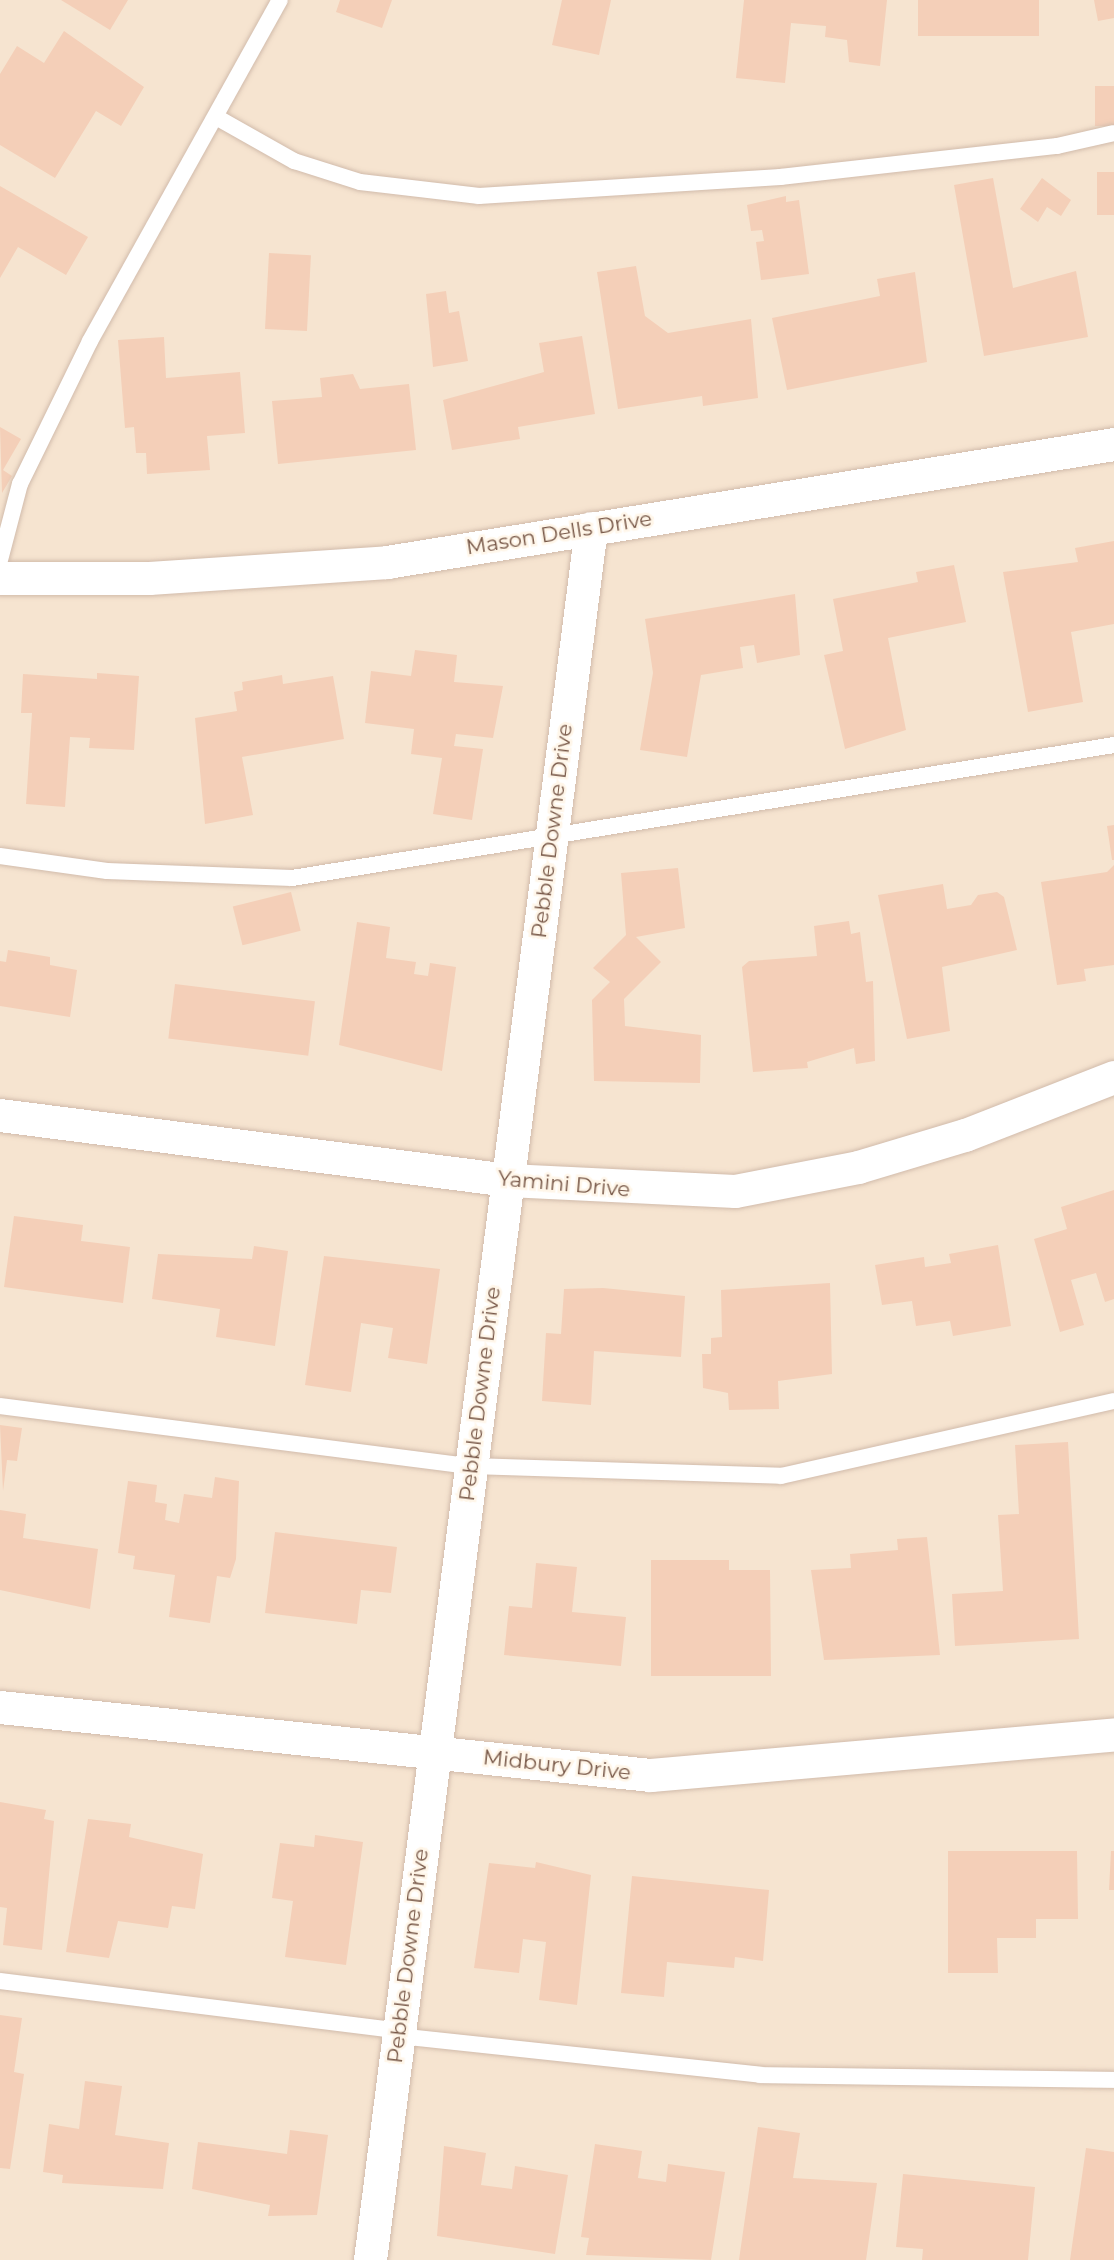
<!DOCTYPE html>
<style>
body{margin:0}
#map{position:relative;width:1114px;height:2260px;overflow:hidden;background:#fdf2e2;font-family:Montserrat,sans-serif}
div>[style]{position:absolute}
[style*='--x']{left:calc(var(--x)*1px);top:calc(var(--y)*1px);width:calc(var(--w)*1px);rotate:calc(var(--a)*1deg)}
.residential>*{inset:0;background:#f6e4d0;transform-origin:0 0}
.building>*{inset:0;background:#f4cfb8;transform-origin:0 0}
.roads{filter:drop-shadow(0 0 2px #d1bbab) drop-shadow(0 0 2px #d1bbab)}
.lane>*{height:16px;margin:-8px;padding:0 8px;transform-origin:8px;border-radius:8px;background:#fff}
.street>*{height:33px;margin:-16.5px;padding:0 16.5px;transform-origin:16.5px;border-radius:16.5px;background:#fff}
span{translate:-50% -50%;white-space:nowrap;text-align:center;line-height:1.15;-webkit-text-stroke:5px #fff6e9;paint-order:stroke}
.street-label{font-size:21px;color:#775747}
</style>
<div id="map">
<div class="residential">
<i style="left:0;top:0;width:1114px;height:2260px"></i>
</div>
<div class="building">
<i style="clip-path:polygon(61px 0,128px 0,110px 30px)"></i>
<i style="clip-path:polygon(340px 0,392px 0,382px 28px,336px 12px)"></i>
<i style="clip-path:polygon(562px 0,611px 0,599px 55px,552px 45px)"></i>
<i style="clip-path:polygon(744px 0,887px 0,880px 66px,849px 62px,847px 40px,825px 37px,826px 26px,791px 23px,785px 83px,736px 78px)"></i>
<i style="left:918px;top:0;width:121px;height:36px"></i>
<i style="clip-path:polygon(1094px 0,1114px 0,1114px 18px,1098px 21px)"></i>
<i style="clip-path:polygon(64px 31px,144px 87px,121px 126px,96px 111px,55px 178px,0 145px,0 74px,17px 46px,44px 63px)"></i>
<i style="left:1114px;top:86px;width:40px;height:19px;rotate:90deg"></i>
<i style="left:1114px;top:172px;width:43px;height:17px;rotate:90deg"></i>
<i style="clip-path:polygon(993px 178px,1013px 288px,1076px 271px,1088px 337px,984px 356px,954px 185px)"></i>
<i style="clip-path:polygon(1042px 178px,1071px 200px,1061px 216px,1047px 207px,1038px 222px,1020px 209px)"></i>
<i style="clip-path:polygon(0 186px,88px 237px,66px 275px,18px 247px,0 278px)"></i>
<i style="clip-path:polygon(786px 196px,786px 202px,799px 200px,809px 274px,761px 280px,756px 242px,764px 241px,762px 230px,751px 231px,747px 205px)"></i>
<i style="left:269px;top:253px;width:42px;height:76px;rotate:3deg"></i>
<i style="clip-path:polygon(636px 266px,645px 316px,668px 333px,751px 319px,758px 398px,703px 406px,702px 396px,618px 409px,597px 272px)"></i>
<i style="clip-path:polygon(915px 272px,927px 362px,787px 390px,772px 318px,880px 296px,877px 279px)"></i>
<i style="clip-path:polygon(446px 291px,449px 313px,459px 311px,468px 361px,433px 367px,426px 294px)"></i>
<i style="clip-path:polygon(582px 336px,595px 414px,518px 427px,520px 439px,452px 450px,443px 400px,544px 372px,539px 343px)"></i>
<i style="clip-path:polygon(164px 337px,166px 378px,240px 372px,245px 433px,207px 436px,210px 470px,147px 474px,146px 453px,136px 453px,134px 427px,125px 428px,118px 340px)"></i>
<i style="clip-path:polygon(353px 374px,360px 389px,409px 384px,416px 450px,278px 464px,272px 401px,322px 397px,320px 378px)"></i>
<i style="clip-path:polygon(0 427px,21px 439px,3px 470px,12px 476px,2px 493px)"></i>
<i style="clip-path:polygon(1114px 541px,1114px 624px,1071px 632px,1083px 702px,1028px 712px,1003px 572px,1078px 562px,1075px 548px)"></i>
<i style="clip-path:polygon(954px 565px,966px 622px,888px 638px,906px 730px,845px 749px,824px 655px,843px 651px,833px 599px,918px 582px,916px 572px)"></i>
<i style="clip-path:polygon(795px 594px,800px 655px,757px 663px,754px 645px,740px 647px,743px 668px,701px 675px,687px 757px,640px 750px,653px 673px,645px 619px)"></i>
<i style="clip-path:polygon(415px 650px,457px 655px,454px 682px,503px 686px,493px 738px,456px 734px,454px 746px,483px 749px,472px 820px,433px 814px,442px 758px,411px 754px,414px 729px,365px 723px,371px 671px,411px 676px)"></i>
<i style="clip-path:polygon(97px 673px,139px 676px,134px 750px,89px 748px,90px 738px,70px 737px,65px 807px,26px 804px,32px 713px,21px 713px,23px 674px,97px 679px)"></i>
<i style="clip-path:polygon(282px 675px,283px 684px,333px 676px,344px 739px,242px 757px,253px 815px,205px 824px,195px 718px,237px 711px,234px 692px,243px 690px,242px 682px)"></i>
<i style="clip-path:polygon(1114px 825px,1114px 860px,1112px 860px,1107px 826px)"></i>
<i style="clip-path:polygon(1114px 865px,1114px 965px,1084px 969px,1086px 981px,1057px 985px,1041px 882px,1107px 872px)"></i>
<i style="clip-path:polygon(678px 868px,685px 928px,636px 937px,661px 962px,624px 999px,625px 1026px,701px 1035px,700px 1083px,594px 1081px,592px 1000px,610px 982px,593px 968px,626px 935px,621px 873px)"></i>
<i style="clip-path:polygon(943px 884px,947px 909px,971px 905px,978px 895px,997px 892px,1004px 897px,1017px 950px,942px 967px,950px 1031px,907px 1039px,878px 895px)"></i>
<i style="left:291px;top:892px;width:40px;height:60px;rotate:76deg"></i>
<i style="clip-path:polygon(849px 921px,851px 934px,860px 932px,866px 982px,873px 981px,875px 1061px,856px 1064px,854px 1048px,807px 1062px,808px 1068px,753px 1072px,742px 967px,749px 961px,817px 956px,814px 926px)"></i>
<i style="clip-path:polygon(357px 922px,390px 927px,386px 958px,416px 962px,414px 974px,428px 976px,430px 963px,456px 967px,442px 1071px,339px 1045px)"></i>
<i style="clip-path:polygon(8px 950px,50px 957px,50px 965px,77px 970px,70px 1017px,0 1006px,0 961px,6px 962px)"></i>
<i style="left:175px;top:984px;width:141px;height:55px;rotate:7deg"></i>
<i style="clip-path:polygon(1114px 1190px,1114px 1299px,1105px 1302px,1096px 1273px,1071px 1280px,1084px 1325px,1060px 1332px,1034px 1239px,1067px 1229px,1061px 1207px)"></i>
<i style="clip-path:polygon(14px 1216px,83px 1225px,81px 1241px,130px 1247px,123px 1303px,4px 1287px)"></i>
<i style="clip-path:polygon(998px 1245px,1011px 1326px,953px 1336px,950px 1321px,916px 1326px,912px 1301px,882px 1305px,875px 1265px,924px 1257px,925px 1267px,951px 1263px,949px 1254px)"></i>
<i style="clip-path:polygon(254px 1246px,288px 1251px,275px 1346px,216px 1337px,220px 1309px,152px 1299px,158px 1254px,252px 1259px)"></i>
<i style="clip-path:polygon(324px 1256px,440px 1269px,427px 1364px,388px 1358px,393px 1328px,361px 1323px,351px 1392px,305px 1385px)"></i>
<i style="clip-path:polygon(830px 1283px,832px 1374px,778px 1381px,779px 1409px,729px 1410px,728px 1393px,703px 1388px,702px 1354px,711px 1354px,711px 1338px,722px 1337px,721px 1290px)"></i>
<i style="clip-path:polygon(603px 1288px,685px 1296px,681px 1357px,594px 1351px,591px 1405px,542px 1401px,546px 1333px,561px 1334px,564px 1289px)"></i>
<i style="clip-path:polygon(0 1425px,22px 1428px,17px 1461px,7px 1460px,3px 1491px)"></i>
<i style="clip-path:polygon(1068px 1442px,1079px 1639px,955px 1646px,952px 1594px,1003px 1591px,998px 1515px,1019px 1514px,1015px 1445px)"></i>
<i style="clip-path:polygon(215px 1477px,239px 1481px,236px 1559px,230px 1578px,217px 1576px,210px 1623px,169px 1617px,175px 1575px,133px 1569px,135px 1556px,118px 1553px,128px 1481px,157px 1485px,155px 1502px,167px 1504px,165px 1520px,179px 1523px,184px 1494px,212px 1498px)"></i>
<i style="clip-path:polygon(0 1510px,26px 1514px,23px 1538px,98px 1549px,90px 1609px,0 1590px)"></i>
<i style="clip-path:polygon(275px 1532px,397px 1547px,391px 1593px,361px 1590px,357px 1624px,265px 1613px)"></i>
<i style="clip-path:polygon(927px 1537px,940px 1655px,824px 1660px,811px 1570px,851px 1568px,850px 1554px,898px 1550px,897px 1539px)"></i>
<i style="clip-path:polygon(651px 1560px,729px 1560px,729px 1570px,770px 1570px,771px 1676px,651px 1676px)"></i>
<i style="clip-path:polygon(536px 1563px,577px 1567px,572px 1612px,626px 1617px,621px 1666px,504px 1655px,509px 1606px,532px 1608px)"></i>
<i style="clip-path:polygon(0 1802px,46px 1810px,44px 1819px,54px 1821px,42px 1950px,3px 1945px,7px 1908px,0 1907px)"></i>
<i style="clip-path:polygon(88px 1819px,131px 1824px,129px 1837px,203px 1854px,195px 1909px,172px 1906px,168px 1928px,118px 1921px,109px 1958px,66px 1952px)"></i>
<i style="clip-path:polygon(315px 1835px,363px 1842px,346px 1965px,285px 1957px,293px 1901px,272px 1898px,280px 1843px,314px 1847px)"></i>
<i style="clip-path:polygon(948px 1851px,1077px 1851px,1078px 1919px,1036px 1919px,1036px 1938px,997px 1938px,998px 1973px,948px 1973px)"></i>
<i style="clip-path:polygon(1111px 1851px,1114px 1851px,1114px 1890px,1109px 1890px)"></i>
<i style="clip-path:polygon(536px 1862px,591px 1875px,577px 2005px,539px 2000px,546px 1942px,523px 1939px,519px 1973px,474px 1968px,489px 1863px,535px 1868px)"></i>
<i style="clip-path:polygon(632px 1876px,769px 1890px,763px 1961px,735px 1957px,734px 1968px,667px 1962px,664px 1997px,621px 1993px)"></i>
<i style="clip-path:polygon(0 2015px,22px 2018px,14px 2072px,24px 2074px,10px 2169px,0 2168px)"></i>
<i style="clip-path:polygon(85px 2081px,122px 2086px,115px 2135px,169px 2143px,163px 2189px,62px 2183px,63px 2175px,43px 2172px,49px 2124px,79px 2129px)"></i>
<i style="clip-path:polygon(758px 2127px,800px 2133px,793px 2178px,877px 2183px,866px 2260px,739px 2260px)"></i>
<i style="clip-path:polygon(290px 2130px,328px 2135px,317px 2215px,268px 2216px,270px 2205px,192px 2189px,198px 2142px,287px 2154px)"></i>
<i style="clip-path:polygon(595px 2144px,642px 2151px,638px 2178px,666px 2182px,668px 2164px,725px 2172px,711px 2260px,586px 2255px,589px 2238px,581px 2237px)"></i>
<i style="clip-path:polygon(444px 2146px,486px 2153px,481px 2185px,512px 2189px,515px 2166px,568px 2175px,555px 2254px,437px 2236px)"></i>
<i style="clip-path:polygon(1086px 2148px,1114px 2152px,1114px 2260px,1070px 2260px)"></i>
<i style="clip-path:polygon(903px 2174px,1035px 2187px,1028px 2260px,922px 2260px,923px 2249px,896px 2247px)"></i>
</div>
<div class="roads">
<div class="lane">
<i style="--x:216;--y:117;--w:90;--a:29.4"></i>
<i style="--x:294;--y:161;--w:69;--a:17.7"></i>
<i style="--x:360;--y:182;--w:120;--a:6.7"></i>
<i style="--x:479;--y:196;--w:302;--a:-3.6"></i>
<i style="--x:780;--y:177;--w:279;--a:-6.4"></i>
<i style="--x:1057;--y:146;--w:58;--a:-12.8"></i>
<i style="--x:0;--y:560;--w:79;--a:-75.3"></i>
<i style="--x:20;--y:484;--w:159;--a:-63.9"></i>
<i style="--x:90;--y:341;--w:390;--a:-60.9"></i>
<i style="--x:0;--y:856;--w:108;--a:8"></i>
<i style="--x:107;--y:871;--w:185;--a:2.2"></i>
<i style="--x:292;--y:878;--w:833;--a:-9.19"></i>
<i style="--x:0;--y:1406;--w:475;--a:7.3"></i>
<i style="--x:471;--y:1466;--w:310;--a:1.8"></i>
<i style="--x:781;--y:1476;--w:341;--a:-12.7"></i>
<i style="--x:0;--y:1981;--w:402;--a:7.1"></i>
<i style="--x:398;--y:2036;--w:364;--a:6.1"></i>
<i style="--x:760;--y:2075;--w:354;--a:0.8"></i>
</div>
<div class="street">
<i style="--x:0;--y:578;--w:149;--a:0"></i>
<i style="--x:149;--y:578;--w:239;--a:-3.8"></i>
<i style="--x:387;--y:562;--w:737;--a:-9.22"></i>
<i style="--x:0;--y:1115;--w:512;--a:7.29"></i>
<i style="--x:508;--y:1180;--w:227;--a:2.8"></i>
<i style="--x:735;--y:1191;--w:125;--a:-11"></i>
<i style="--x:858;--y:1167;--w:112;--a:-16.7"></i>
<i style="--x:965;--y:1135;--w:160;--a:-21.3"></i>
<i style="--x:0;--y:1707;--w:654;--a:5.97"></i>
<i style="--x:650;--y:1775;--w:466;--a:-5"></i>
<i style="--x:370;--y:2260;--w:1746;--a:-82.73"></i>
</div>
</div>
<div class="street-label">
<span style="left:559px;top:533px;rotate:-9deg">Mason Dells Drive</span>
<span style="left:552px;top:831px;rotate:-83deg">Pebble Downe Drive</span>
<span style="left:564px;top:1184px;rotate:5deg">Yamini Drive</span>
<span style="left:480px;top:1394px;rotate:-83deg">Pebble Downe Drive</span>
<span style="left:557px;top:1765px;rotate:6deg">Midbury Drive</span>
<span style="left:408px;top:1956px;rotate:-83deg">Pebble Downe Drive</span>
</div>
</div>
